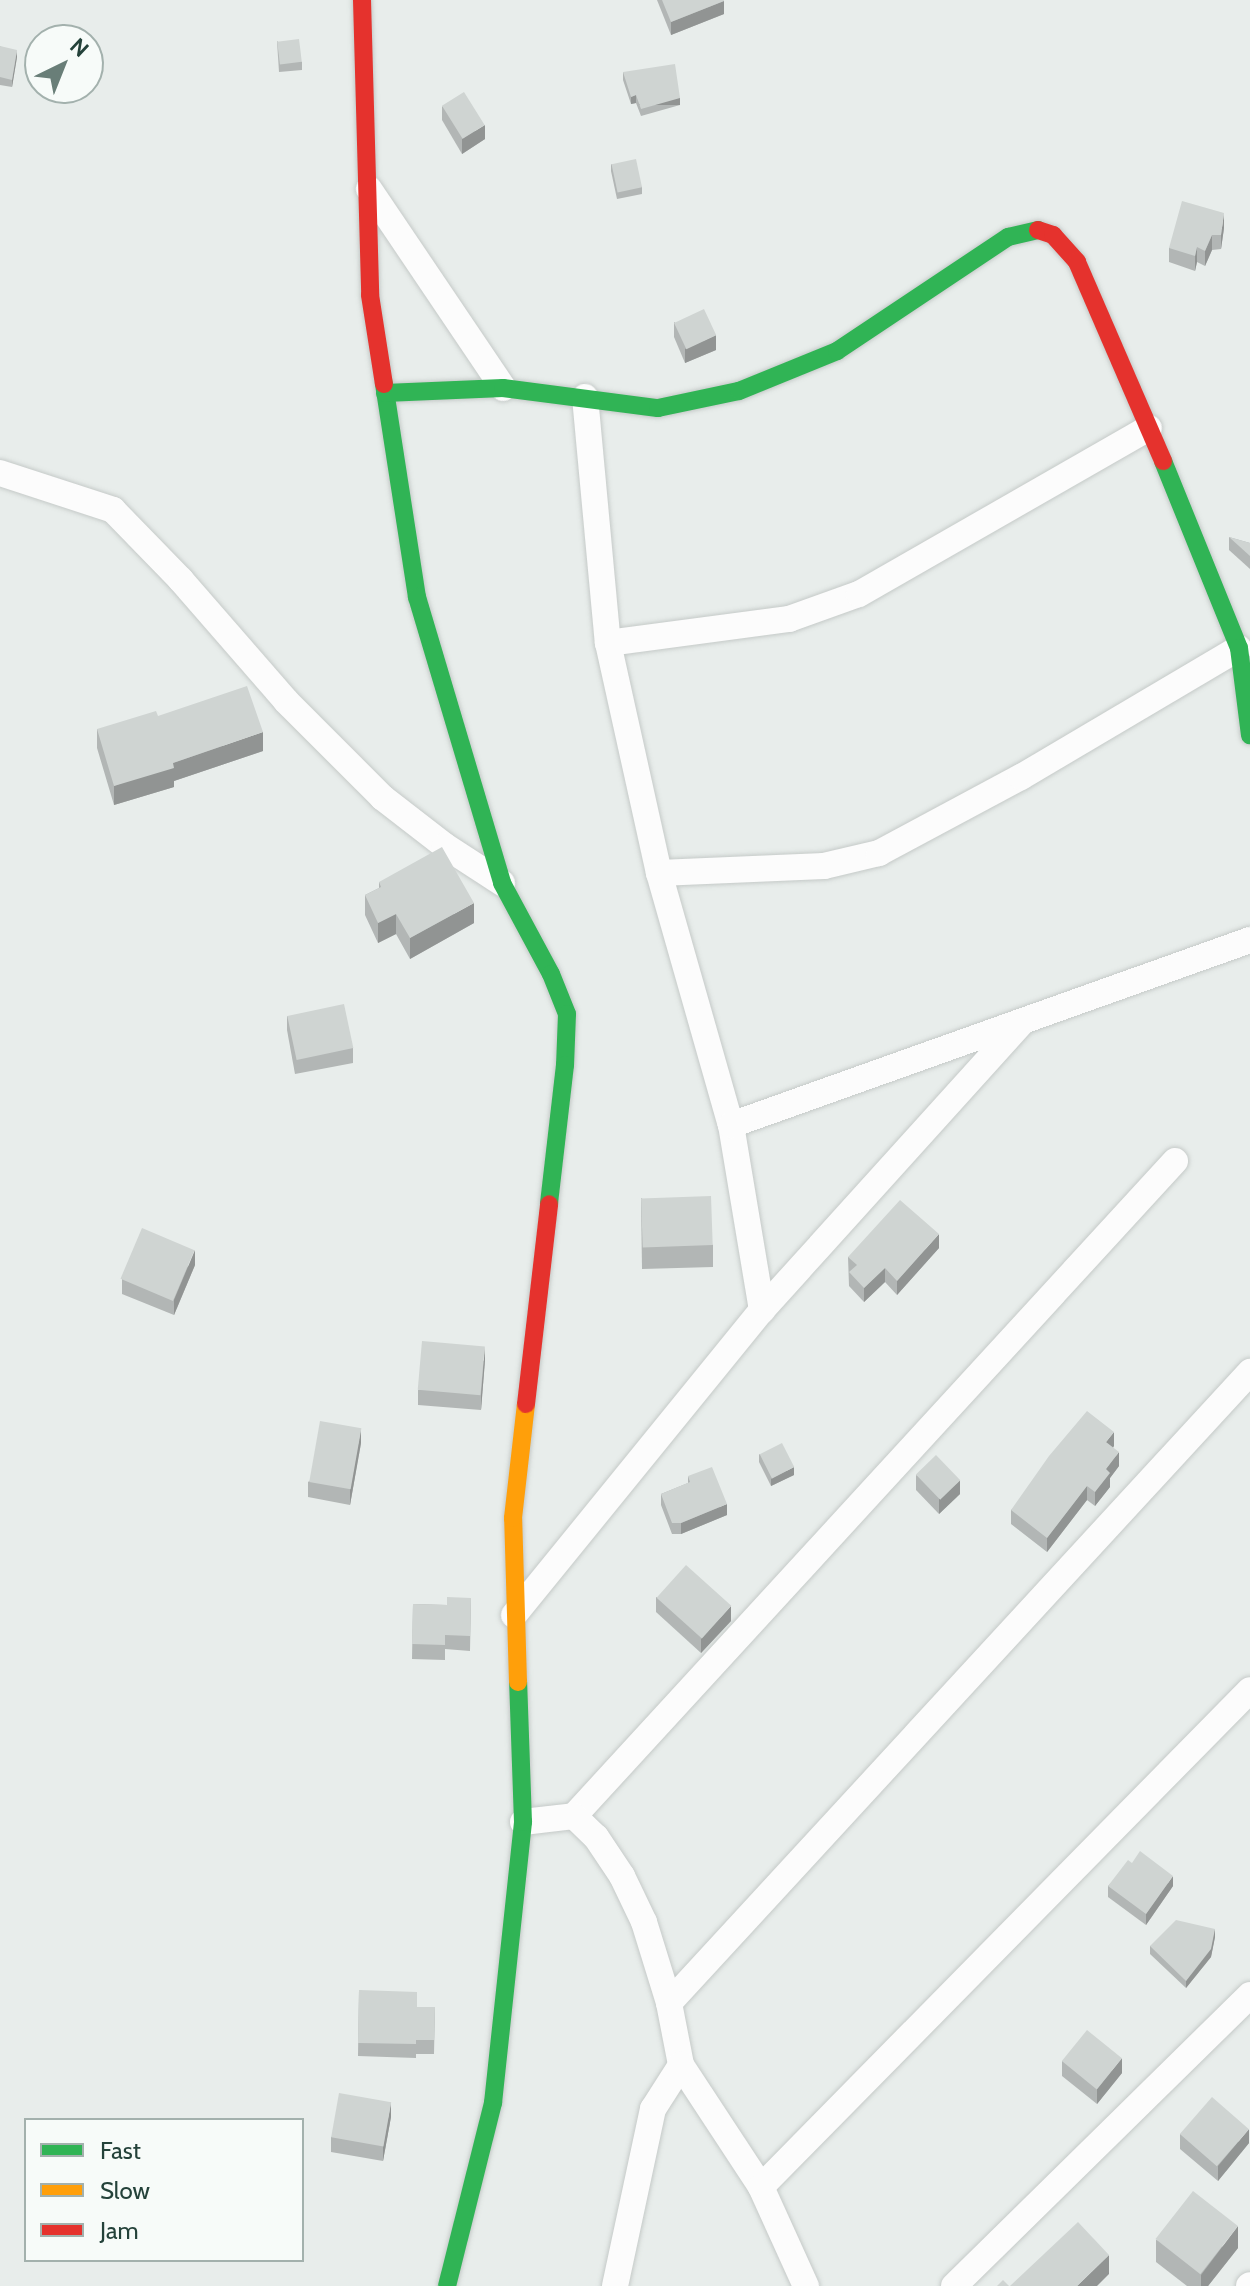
<!DOCTYPE html>
<style>
body{margin:0}
#map{position:relative;width:1250px;height:2286px;overflow:hidden;background:#e8edeb;font-family:Cabin,sans-serif}
div>[style]{position:absolute}
[style*='--x']{left:calc(var(--x)*1px);top:calc(var(--y)*1px);width:calc(var(--w)*1px);rotate:calc(var(--a)*1deg)}
.roads{filter:drop-shadow(0 0 2px #c5cac8) drop-shadow(0 0 2px #c5cac8)}
.street>*{height:26px;margin:-13px;padding:0 13px;transform-origin:13px;border-radius:13px;background:#fcfcfc}
.fast>*{height:18px;margin:-9px;padding:0 9px;transform-origin:9px;border-radius:9px;background:#30b455}
.slow>*{height:18px;margin:-9px;padding:0 9px;transform-origin:9px;border-radius:9px;background:#ff9f0a}
.jam>*{height:18px;margin:-9px;padding:0 9px;transform-origin:9px;border-radius:9px;background:#e5322d}
.wall>*{inset:0;background:#b2b6b5}
.shaded-wall>*{inset:0;background:#919493;transform-origin:0 0}
.building>*{inset:0;background:#cfd4d2;transform-origin:0 0}
span{translate:-50% -50%;white-space:nowrap;text-align:center;line-height:1.15;-webkit-text-stroke:6px #f7fbf9;paint-order:stroke}
.legend{position:absolute;left:24px;top:2118px;width:280px;height:144px;box-sizing:border-box;background:#f7fbf9;border:2px solid #a3b1ad;margin:0;padding:10px 14px;list-style:none;font-size:24px;color:#24423a}
.legend li{display:flex;align-items:center;gap:16px;height:40px}
.legend b{width:40px;border:2px solid #a3b1ad}
.north{position:absolute;left:24px;top:24px;width:80px;height:80px;box-sizing:border-box;background:#f7fbf9;border:2px solid #a3b1ad;border-radius:50%;rotate:43deg;font-size:22px;font-weight:700;line-height:32px;text-align:center;color:#24423a}
.north::after{content:'';display:block;margin:auto;width:28px;height:36px;background:#697e78;clip-path:polygon(50% 0,100% 100%,50% 72%,0 100%)}
</style>
<div id="map">
<div class="roads">
<div class="street">
<i style="--x:369;--y:189;--w:240;--a:56"></i>
<i style="--x:585;--y:397;--w:247;--a:84.7"></i>
<i style="--x:608;--y:643;--w:236;--a:77.5"></i>
<i style="--x:659;--y:873;--w:262;--a:74.1"></i>
<i style="--x:731;--y:1125;--w:188;--a:80.5"></i>
<i style="--x:0;--y:473;--w:119;--a:18.1"></i>
<i style="--x:113;--y:510;--w:98;--a:45.8"></i>
<i style="--x:181;--y:580;--w:160;--a:49"></i>
<i style="--x:286;--y:701;--w:137;--a:45"></i>
<i style="--x:383;--y:798;--w:78;--a:37.7"></i>
<i style="--x:445;--y:846;--w:68;--a:33"></i>
<i style="--x:608;--y:643;--w:183;--a:-7.6"></i>
<i style="--x:789;--y:619;--w:74;--a:-19.7"></i>
<i style="--x:859;--y:594;--w:334;--a:-29.8"></i>
<i style="--x:659;--y:873;--w:165;--a:-2.4"></i>
<i style="--x:824;--y:866;--w:57;--a:-13.3"></i>
<i style="--x:879;--y:853;--w:161;--a:-28.2"></i>
<i style="--x:1021;--y:777;--w:253;--a:-30.6"></i>
<i style="--x:731;--y:1125;--w:551;--a:-19.62"></i>
<i style="--x:514;--y:1615;--w:393;--a:-50.9"></i>
<i style="--x:762;--y:1310;--w:388;--a:-47.9"></i>
<i style="--x:574;--y:1816;--w:889;--a:-47.46"></i>
<i style="--x:523;--y:1822;--w:51;--a:-6.7"></i>
<i style="--x:574;--y:1816;--w:30;--a:44"></i>
<i style="--x:596;--y:1837;--w:47;--a:56.3"></i>
<i style="--x:622;--y:1876;--w:51;--a:64.4"></i>
<i style="--x:644;--y:1922;--w:85;--a:72.8"></i>
<i style="--x:669;--y:2003;--w:63;--a:79"></i>
<i style="--x:681;--y:2065;--w:146;--a:56.7"></i>
<i style="--x:761;--y:2187;--w:109;--a:65.6"></i>
<i style="--x:669;--y:2003;--w:858;--a:-47.36"></i>
<i style="--x:761;--y:2187;--w:697;--a:-45.46"></i>
<i style="--x:615;--y:2286;--w:181;--a:-77.9"></i>
<i style="--x:653;--y:2109;--w:52;--a:-57.5"></i>
<i style="--x:954;--y:2286;--w:415;--a:-44.5"></i>
<i style="--x:1249;--y:2286;--w:1;--a:-45"></i>
</div>
<div class="fast">
<i style="--x:384;--y:384;--w:216;--a:81.2"></i>
<i style="--x:417;--y:597;--w:298;--a:73.4"></i>
<i style="--x:502;--y:883;--w:103;--a:61.7"></i>
<i style="--x:551;--y:974;--w:43;--a:68.2"></i>
<i style="--x:567;--y:1014;--w:51;--a:92.2"></i>
<i style="--x:565;--y:1065;--w:140;--a:96.6"></i>
<i style="--x:385;--y:393;--w:118;--a:-2.4"></i>
<i style="--x:503;--y:388;--w:156;--a:7.4"></i>
<i style="--x:658;--y:408;--w:83;--a:-11.9"></i>
<i style="--x:739;--y:391;--w:106;--a:-22.2"></i>
<i style="--x:837;--y:351;--w:206;--a:-33.7"></i>
<i style="--x:1008;--y:237;--w:31;--a:-13"></i>
<i style="--x:1163;--y:461;--w:202;--a:67.9"></i>
<i style="--x:1239;--y:648;--w:88;--a:82.8"></i>
<i style="--x:447;--y:2286;--w:189;--a:-75.9"></i>
<i style="--x:493;--y:2103;--w:283;--a:-83.9"></i>
<i style="--x:523;--y:1822;--w:140;--a:-92"></i>
</div>
<div class="slow">
<i style="--x:518;--y:1682;--w:164;--a:-91.7"></i>
<i style="--x:513;--y:1518;--w:115;--a:-83.5"></i>
</div>
<div class="jam">
<i style="--x:362;--y:0;--w:295;--a:88.4"></i>
<i style="--x:370;--y:295;--w:90;--a:81.1"></i>
<i style="--x:1038;--y:230;--w:16;--a:18"></i>
<i style="--x:1053;--y:235;--w:36;--a:48"></i>
<i style="--x:1077;--y:262;--w:217;--a:66.6"></i>
<i style="--x:526;--y:1404;--w:201;--a:-83.4"></i>
</div>
</div>
<div class="wall">
<i style="clip-path:polygon(657px 0,724px 0,724px 14px,671px 35px)"></i>
<i style="clip-path:polygon(277px 41px,302px 62px,302px 70px,279px 72px)"></i>
<i style="clip-path:polygon(0 46px,17px 57px,12px 87px,0 85px)"></i>
<i style="clip-path:polygon(623px 72px,680px 105px,641px 116px,636px 103px,631px 104px,623px 80px)"></i>
<i style="clip-path:polygon(442px 106px,485px 139px,462px 154px,442px 120px)"></i>
<i style="clip-path:polygon(611px 164px,642px 187px,642px 194px,617px 199px,611px 171px)"></i>
<i style="clip-path:polygon(1224px 228px,1221px 249px,1212px 250px,1205px 266px,1197px 262px,1195px 271px,1169px 262px,1169px 248px)"></i>
<i style="clip-path:polygon(674px 322px,716px 350px,685px 363px,674px 337px)"></i>
<i style="clip-path:polygon(1229px 537px,1250px 543px,1250px 569px,1229px 550px)"></i>
<i style="clip-path:polygon(97px 729px,263px 751px,174px 781px,174px 787px,114px 805px,97px 748px)"></i>
<i style="clip-path:polygon(379px 882px,474px 923px,410px 959px,396px 934px,378px 943px,365px 915px,365px 895px,379px 888px)"></i>
<i style="clip-path:polygon(287px 1016px,353px 1048px,353px 1063px,295px 1074px,287px 1030px)"></i>
<i style="clip-path:polygon(641px 1198px,713px 1245px,713px 1267px,642px 1269px)"></i>
<i style="clip-path:polygon(939px 1248px,897px 1295px,885px 1282px,864px 1302px,849px 1286px,848px 1257px)"></i>
<i style="clip-path:polygon(195px 1265px,174px 1315px,122px 1294px,122px 1279px)"></i>
<i style="clip-path:polygon(485px 1360px,481px 1410px,418px 1405px,418px 1390px)"></i>
<i style="clip-path:polygon(361px 1443px,350px 1505px,308px 1497px,308px 1482px)"></i>
<i style="clip-path:polygon(1114px 1446px,1113px 1448px,1119px 1466px,1110px 1478px,1110px 1487px,1095px 1506px,1087px 1500px,1047px 1552px,1011px 1524px,1011px 1510px)"></i>
<i style="clip-path:polygon(759px 1454px,794px 1475px,771px 1486px,759px 1462px)"></i>
<i style="clip-path:polygon(916px 1475px,960px 1494px,939px 1514px,916px 1490px)"></i>
<i style="clip-path:polygon(688px 1476px,727px 1515px,681px 1534px,672px 1534px,661px 1505px,661px 1494px,688px 1483px)"></i>
<i style="clip-path:polygon(656px 1597px,731px 1621px,701px 1653px,656px 1612px)"></i>
<i style="clip-path:polygon(471px 1598px,470px 1651px,445px 1649px,445px 1660px,412px 1659px,413px 1604px,447px 1605px)"></i>
<i style="clip-path:polygon(1132px 1863px,1173px 1886px,1146px 1925px,1108px 1897px,1108px 1886px)"></i>
<i style="clip-path:polygon(1215px 1937px,1211px 1957px,1186px 1988px,1150px 1954px,1150px 1946px)"></i>
<i style="clip-path:polygon(359px 1990px,417px 2007px,435px 2007px,434px 2054px,416px 2054px,416px 2058px,358px 2056px)"></i>
<i style="clip-path:polygon(1062px 2061px,1122px 2073px,1097px 2104px,1062px 2076px)"></i>
<i style="clip-path:polygon(391px 2117px,383px 2161px,331px 2152px,331px 2137px)"></i>
<i style="clip-path:polygon(1180px 2134px,1249px 2143px,1218px 2181px,1180px 2149px)"></i>
<i style="clip-path:polygon(1156px 2240px,1238px 2248px,1208px 2286px,1187px 2286px,1156px 2262px)"></i>
</div>
<div class="shaded-wall">
<i style="clip-path:polygon(724px 1px,724px 14px,671px 35px,671px 22px)"></i>
<i style="clip-path:polygon(17px 50px,17px 57px,12px 87px,12px 80px)"></i>
<i style="clip-path:polygon(636px 95px,636px 103px,631px 104px,631px 97px)"></i>
<i style="left:680px;top:98px;width:7px;height:41px;rotate:90deg"></i>
<i style="clip-path:polygon(485px 125px,485px 139px,462px 154px,462px 139px)"></i>
<i style="clip-path:polygon(1224px 213px,1224px 228px,1221px 249px,1221px 235px)"></i>
<i style="clip-path:polygon(1212px 235px,1212px 250px,1205px 266px,1205px 251px)"></i>
<i style="clip-path:polygon(1197px 247px,1197px 262px,1195px 271px,1195px 256px)"></i>
<i style="clip-path:polygon(716px 335px,716px 350px,685px 363px,685px 349px)"></i>
<i style="clip-path:polygon(263px 732px,263px 751px,174px 781px,174px 787px,114px 805px,114px 786px,173px 763px)"></i>
<i style="clip-path:polygon(474px 903px,474px 923px,410px 959px,410px 938px)"></i>
<i style="clip-path:polygon(396px 914px,396px 934px,378px 943px,378px 923px)"></i>
<i style="clip-path:polygon(939px 1234px,939px 1248px,897px 1295px,897px 1281px)"></i>
<i style="clip-path:polygon(195px 1250px,195px 1265px,174px 1315px,174px 1300px)"></i>
<i style="clip-path:polygon(885px 1268px,885px 1282px,864px 1302px,864px 1288px)"></i>
<i style="clip-path:polygon(485px 1346px,485px 1360px,481px 1410px,481px 1395px)"></i>
<i style="clip-path:polygon(361px 1428px,361px 1443px,350px 1505px,350px 1490px)"></i>
<i style="clip-path:polygon(1114px 1432px,1114px 1446px,1106px 1457px,1106px 1442px)"></i>
<i style="clip-path:polygon(1119px 1452px,1119px 1466px,1110px 1478px,1110px 1487px,1095px 1506px,1095px 1492px,1106px 1469px)"></i>
<i style="clip-path:polygon(794px 1467px,794px 1475px,771px 1486px,771px 1479px)"></i>
<i style="clip-path:polygon(960px 1480px,960px 1494px,939px 1514px,939px 1499px)"></i>
<i style="clip-path:polygon(1087px 1486px,1087px 1500px,1047px 1552px,1047px 1538px)"></i>
<i style="clip-path:polygon(727px 1504px,727px 1515px,681px 1534px,681px 1523px)"></i>
<i style="clip-path:polygon(731px 1606px,731px 1621px,701px 1653px,701px 1639px)"></i>
<i style="clip-path:polygon(1173px 1876px,1173px 1886px,1146px 1925px,1146px 1914px)"></i>
<i style="clip-path:polygon(1215px 1929px,1215px 1937px,1211px 1957px,1186px 1988px,1186px 1981px)"></i>
<i style="clip-path:polygon(1122px 2058px,1122px 2073px,1097px 2104px,1097px 2089px)"></i>
<i style="clip-path:polygon(391px 2102px,391px 2117px,383px 2161px,383px 2147px)"></i>
<i style="clip-path:polygon(1249px 2129px,1249px 2143px,1218px 2181px,1218px 2166px)"></i>
<i style="clip-path:polygon(1238px 2226px,1238px 2248px,1208px 2286px,1201px 2286px,1201px 2275px)"></i>
<i style="clip-path:polygon(1109px 2255px,1109px 2274px,1097px 2286px,1077px 2286px)"></i>
</div>
<div class="building">
<i style="clip-path:polygon(662px 0,724px 0,724px 1px,671px 22px)"></i>
<i style="left:299px;top:39px;width:23px;height:22px;rotate:83deg"></i>
<i style="clip-path:polygon(0 46px,17px 50px,12px 80px,0 77px)"></i>
<i style="clip-path:polygon(675px 64px,680px 98px,641px 109px,636px 95px,631px 97px,623px 72px)"></i>
<i style="left:464px;top:92px;width:39px;height:26px;rotate:58deg"></i>
<i style="left:636px;top:159px;width:29px;height:25px;rotate:78deg"></i>
<i style="clip-path:polygon(1182px 201px,1224px 213px,1221px 235px,1212px 235px,1205px 251px,1197px 247px,1195px 256px,1169px 248px)"></i>
<i style="left:704px;top:309px;width:29px;height:33px;rotate:65deg"></i>
<i style="clip-path:polygon(1229px 537px,1250px 543px,1250px 556px)"></i>
<i style="clip-path:polygon(247px 686px,263px 732px,173px 763px,174px 768px,114px 786px,97px 729px,156px 711px,158px 716px)"></i>
<i style="clip-path:polygon(442px 847px,474px 903px,410px 938px,396px 914px,378px 923px,365px 895px,381px 887px,379px 882px)"></i>
<i style="left:344px;top:1004px;width:45px;height:58px;rotate:78deg"></i>
<i style="left:711px;top:1196px;width:49px;height:70px;rotate:88deg"></i>
<i style="clip-path:polygon(900px 1200px,939px 1234px,897px 1281px,885px 1268px,864px 1288px,849px 1272px,857px 1265px,848px 1257px)"></i>
<i style="left:142px;top:1228px;width:57px;height:55px;rotate:23deg"></i>
<i style="left:422px;top:1341px;width:63px;height:49px;rotate:5deg"></i>
<i style="clip-path:polygon(1087px 1411px,1114px 1432px,1106px 1442px,1119px 1452px,1106px 1469px,1110px 1473px,1095px 1492px,1087px 1486px,1047px 1538px,1011px 1510px,1049px 1456px)"></i>
<i style="left:320px;top:1421px;width:42px;height:62px;rotate:10deg"></i>
<i style="left:782px;top:1443px;width:27px;height:25px;rotate:63deg"></i>
<i style="left:936px;top:1455px;width:35px;height:28px;rotate:46deg"></i>
<i style="clip-path:polygon(712px 1467px,727px 1504px,681px 1523px,672px 1523px,661px 1494px,690px 1482px,688px 1476px)"></i>
<i style="left:686px;top:1565px;width:61px;height:44px;rotate:42deg"></i>
<i style="clip-path:polygon(447px 1597px,471px 1598px,470px 1636px,445px 1635px,445px 1645px,412px 1644px,413px 1604px,447px 1605px)"></i>
<i style="clip-path:polygon(1140px 1851px,1173px 1876px,1146px 1914px,1108px 1886px,1128px 1860px,1132px 1863px)"></i>
<i style="clip-path:polygon(1176px 1920px,1215px 1929px,1211px 1949px,1186px 1981px,1150px 1946px)"></i>
<i style="clip-path:polygon(359px 1990px,417px 1992px,417px 2007px,435px 2007px,434px 2040px,416px 2040px,416px 2044px,358px 2043px)"></i>
<i style="left:1087px;top:2030px;width:45px;height:40px;rotate:39deg"></i>
<i style="left:339px;top:2093px;width:53px;height:45px;rotate:10deg"></i>
<i style="left:1212px;top:2097px;width:49px;height:49px;rotate:41deg"></i>
<i style="left:1193px;top:2191px;width:57px;height:61px;rotate:38deg"></i>
<i style="clip-path:polygon(1078px 2222px,1109px 2255px,1077px 2286px,1010px 2286px)"></i>
<i style="clip-path:polygon(1003px 2280px,1009px 2286px,997px 2286px)"></i>
</div>
<ul class="legend">
<li><b style="height:10px;background:#30b455"></b>Fast</li>
<li><b style="height:10px;background:#ff9f0a"></b>Slow</li>
<li><b style="height:10px;background:#e5322d"></b>Jam</li>
</ul>
<div class="north">N</div>
</div>
